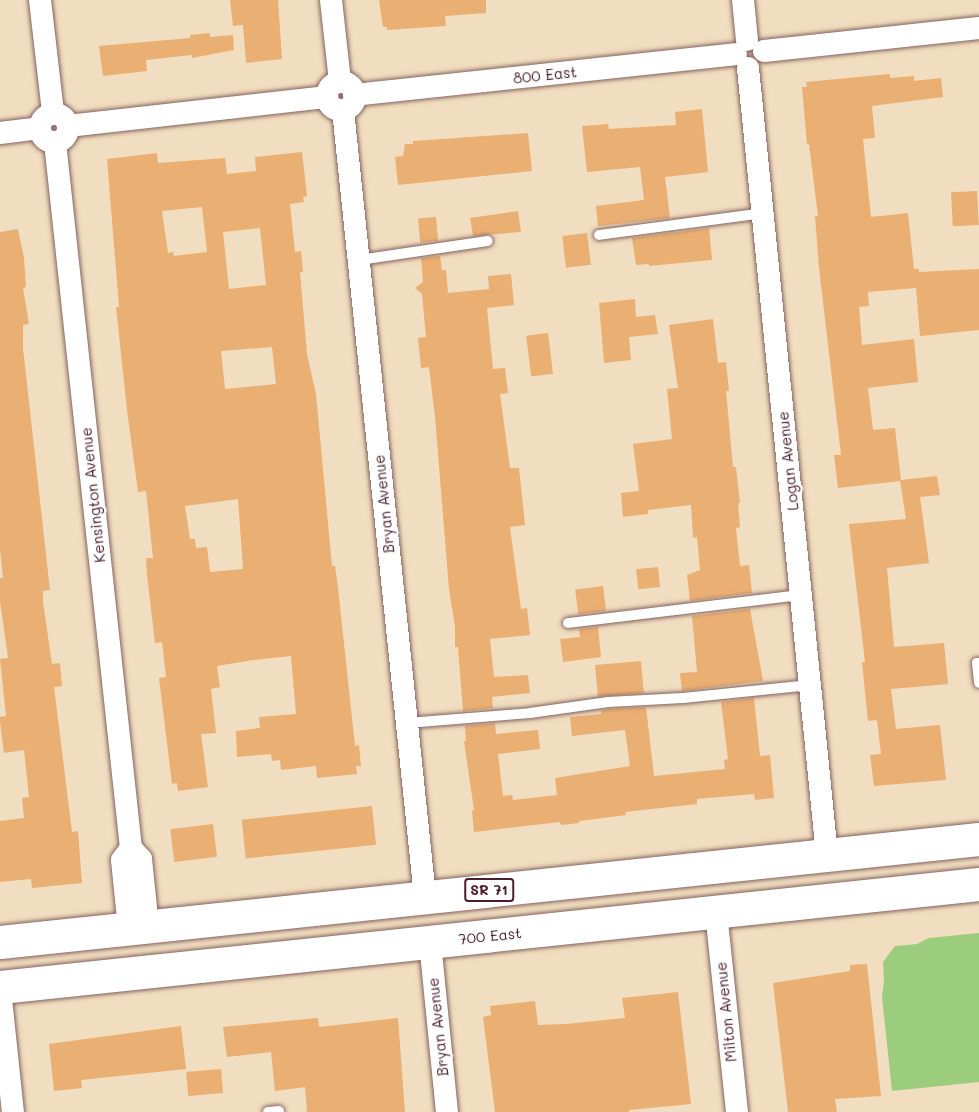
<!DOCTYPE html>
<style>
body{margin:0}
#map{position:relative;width:979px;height:1112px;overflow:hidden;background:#f1ddbf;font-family:Mali,sans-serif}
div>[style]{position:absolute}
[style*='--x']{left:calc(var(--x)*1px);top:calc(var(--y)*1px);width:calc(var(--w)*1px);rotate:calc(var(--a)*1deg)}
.green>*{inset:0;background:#9ccd7c}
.building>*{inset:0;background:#eaaf73;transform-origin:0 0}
.roads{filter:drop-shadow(0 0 2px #84625f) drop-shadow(0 0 2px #84625f)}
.service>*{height:10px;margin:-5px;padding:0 5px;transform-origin:5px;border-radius:5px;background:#fff}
.minor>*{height:22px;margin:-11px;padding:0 11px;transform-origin:11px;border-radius:11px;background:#fff}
.minor>.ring{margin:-11px;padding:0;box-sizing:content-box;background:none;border:22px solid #fff;border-radius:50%}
.primary>*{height:33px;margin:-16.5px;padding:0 16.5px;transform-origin:16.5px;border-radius:16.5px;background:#fff}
span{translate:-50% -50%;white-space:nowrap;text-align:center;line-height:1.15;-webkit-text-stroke:5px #fff;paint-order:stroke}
.shield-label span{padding:2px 4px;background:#fff;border:2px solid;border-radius:4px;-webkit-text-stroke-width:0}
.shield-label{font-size:14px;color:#4a1f2b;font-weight:700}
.street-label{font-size:15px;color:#4a1f2b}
</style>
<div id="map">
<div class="green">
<i style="clip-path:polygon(979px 933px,979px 1082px,892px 1091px,882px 997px,884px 981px,883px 962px,895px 946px,917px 944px,929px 938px)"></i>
</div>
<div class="building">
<i style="clip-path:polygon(230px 0,278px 0,282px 59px,246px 63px,243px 25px,233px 26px)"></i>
<i style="clip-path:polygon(379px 0,486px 0,486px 13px,445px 16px,446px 26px,387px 30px,387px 27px,383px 27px)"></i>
<i style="clip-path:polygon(210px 33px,210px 37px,233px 35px,234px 50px,192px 58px,192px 55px,146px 60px,147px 71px,103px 76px,99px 46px,190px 38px,190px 35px)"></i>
<i style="clip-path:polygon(890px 74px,890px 78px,914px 76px,914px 81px,941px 78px,943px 97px,872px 106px,875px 138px,863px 139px,871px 217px,908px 213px,914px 269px,919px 269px,919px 272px,979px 269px,979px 330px,920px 336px,916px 288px,868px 292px,869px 306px,859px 307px,862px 345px,914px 339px,918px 382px,868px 388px,873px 430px,895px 428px,901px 480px,937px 476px,940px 495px,920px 497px,929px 563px,887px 568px,894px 647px,944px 643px,948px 684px,891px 689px,896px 729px,940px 725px,946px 780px,874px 786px,870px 755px,881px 754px,877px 720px,868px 721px,862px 662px,865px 662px,849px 524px,906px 519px,900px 481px,838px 488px,834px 455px,841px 455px,819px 268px,815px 216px,818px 216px,809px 144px,807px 145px,802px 87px,807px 87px,806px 82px)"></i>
<i style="clip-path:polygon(702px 109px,708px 172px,665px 177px,670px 218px,598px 226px,596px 206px,644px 200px,640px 167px,587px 172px,582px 126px,608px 124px,609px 129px,676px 125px,675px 112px)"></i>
<i style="clip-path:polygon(528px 133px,532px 171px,398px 185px,395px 157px,403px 156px,405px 144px,413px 144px,413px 141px)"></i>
<i style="clip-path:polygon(evenodd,302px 152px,307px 196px,303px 197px,304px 202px,290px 204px,295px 252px,301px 251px,303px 272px,300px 272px,307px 354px,316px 394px,332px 566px,335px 566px,338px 588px,355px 746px,359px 745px,361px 766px,356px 766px,357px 774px,317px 778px,316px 766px,281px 770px,280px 760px,272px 761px,271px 754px,237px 757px,236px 731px,260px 728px,259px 717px,296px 714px,291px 656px,253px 660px,217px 666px,220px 687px,211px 689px,216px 733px,201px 734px,208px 787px,178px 791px,177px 783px,172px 784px,159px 678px,166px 677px,162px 642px,155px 643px,147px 575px,146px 558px,153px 558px,146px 491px,138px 492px,127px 410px,116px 307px,119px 307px,107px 159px,157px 153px,158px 163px,225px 158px,227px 174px,256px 171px,255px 157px,302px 152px,202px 207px,207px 252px,174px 256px,173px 252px,168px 253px,162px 211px,202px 207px,302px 152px,260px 228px,266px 285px,229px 289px,223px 232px,260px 228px,302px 152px,272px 347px,276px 384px,225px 389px,221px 351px,272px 347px,302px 152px,238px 499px,243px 569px,210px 572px,207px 547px,196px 548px,195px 539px,190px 539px,185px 506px,238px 499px)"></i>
<i style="left:977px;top:191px;width:34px;height:26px;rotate:87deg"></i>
<i style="clip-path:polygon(518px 211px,521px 232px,473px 236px,470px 218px)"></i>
<i style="left:436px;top:217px;width:24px;height:18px;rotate:85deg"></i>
<i style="clip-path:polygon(709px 228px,712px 260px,649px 266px,649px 264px,636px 265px,632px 238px)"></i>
<i style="clip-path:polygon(18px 229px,24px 258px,26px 287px,23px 288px,29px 324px,23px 325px,23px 348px,50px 590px,43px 591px,43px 602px,52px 664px,60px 663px,62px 686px,54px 687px,72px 832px,78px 831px,82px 883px,32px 888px,31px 879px,0 882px,0 821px,24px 818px,22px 798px,29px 797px,24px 750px,4px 753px,0 722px,0 717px,6px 716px,0 659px,8px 658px,0 601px,0 578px,3px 578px,0 549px,0 232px)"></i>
<i style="left:587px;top:233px;width:32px;height:25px;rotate:83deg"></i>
<i style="clip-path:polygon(440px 256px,442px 270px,446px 270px,448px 293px,489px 289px,488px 276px,511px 274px,514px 305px,487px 308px,493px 369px,505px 368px,508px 393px,500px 394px,510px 468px,519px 468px,525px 525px,510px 527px,521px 609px,527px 608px,530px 635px,490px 639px,494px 677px,528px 675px,530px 693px,492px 697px,493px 708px,463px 711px,458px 647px,455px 647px,455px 627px,449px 589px,435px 417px,429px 367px,421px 368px,418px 338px,426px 337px,422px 294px,415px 288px,423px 282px,421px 258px)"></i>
<i style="clip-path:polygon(635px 299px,636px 317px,655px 315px,658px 334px,629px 337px,631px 360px,604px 363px,599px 303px)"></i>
<i style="clip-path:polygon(713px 319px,718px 363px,726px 362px,729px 391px,726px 391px,733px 467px,736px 467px,740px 503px,738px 503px,740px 527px,736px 528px,740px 566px,749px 565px,752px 593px,690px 601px,687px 575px,700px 570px,697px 537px,693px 538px,691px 505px,648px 510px,648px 514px,623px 517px,621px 493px,639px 491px,633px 444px,672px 439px,667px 389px,678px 388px,669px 325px)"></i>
<i style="left:548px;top:333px;width:41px;height:22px;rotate:83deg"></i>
<i style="left:658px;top:567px;width:20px;height:22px;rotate:84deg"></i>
<i style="left:603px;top:586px;width:25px;height:28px;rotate:83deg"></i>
<i style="clip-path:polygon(750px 609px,763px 681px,682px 691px,680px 673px,697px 672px,692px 616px)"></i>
<i style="clip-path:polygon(598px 627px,601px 657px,563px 662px,560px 639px,580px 637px,579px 629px)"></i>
<i style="left:641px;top:661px;width:32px;height:46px;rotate:85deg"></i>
<i style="clip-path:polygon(754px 698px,760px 756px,770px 755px,774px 798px,755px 800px,754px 794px,697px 799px,697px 804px,625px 812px,626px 815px,579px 821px,579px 823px,561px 825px,560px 822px,474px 832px,472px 811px,474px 810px,464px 741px,466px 741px,465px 726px,495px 723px,496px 734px,538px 730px,540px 749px,498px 754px,503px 796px,512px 795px,513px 800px,557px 795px,555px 778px,630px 766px,625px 730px,572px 736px,570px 717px,601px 714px,601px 711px,609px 709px,646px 707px,654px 776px,725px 769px,724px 760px,728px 759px,721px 702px)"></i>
<i style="left:372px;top:806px;width:39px;height:131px;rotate:84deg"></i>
<i style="left:213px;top:824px;width:33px;height:43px;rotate:83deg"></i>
<i style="clip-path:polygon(867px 964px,881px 1096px,835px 1099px,837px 1112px,788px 1112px,773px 983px,850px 971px,850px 965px)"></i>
<i style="clip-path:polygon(678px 992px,691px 1104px,629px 1110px,629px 1112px,495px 1112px,483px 1017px,491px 1015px,490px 1006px,535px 1001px,538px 1025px,566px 1024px,625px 1018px,622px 998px)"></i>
<i style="clip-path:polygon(318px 1018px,319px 1027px,398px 1018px,405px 1112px,307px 1112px,305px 1087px,275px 1091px,271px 1052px,227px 1057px,223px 1027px)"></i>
<i style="clip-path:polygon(181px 1026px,186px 1069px,81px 1080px,82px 1088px,54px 1091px,49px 1044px)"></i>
<i style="left:221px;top:1069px;width:24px;height:35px;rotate:85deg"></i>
</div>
<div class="roads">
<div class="service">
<i style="--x:599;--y:235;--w:165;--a:-7.6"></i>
<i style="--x:359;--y:260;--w:130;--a:-8.4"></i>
<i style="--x:568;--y:623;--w:235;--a:-6.9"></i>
<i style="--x:979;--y:663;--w:2;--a:180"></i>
<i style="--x:977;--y:663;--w:20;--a:84"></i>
<i style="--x:407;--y:723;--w:123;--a:-4.6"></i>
<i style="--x:530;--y:713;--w:79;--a:-8"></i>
<i style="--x:608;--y:702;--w:75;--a:-3.1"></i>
<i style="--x:683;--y:698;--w:128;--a:-5.8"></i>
<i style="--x:268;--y:1112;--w:11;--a:-5"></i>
</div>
<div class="minor">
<i style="--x:40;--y:0;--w:114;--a:83.4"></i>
<i style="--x:331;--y:0;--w:82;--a:83.7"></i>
<i style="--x:743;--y:0;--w:40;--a:84.3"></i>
<i style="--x:764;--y:51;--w:216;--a:-6.1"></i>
<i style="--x:748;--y:68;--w:791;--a:84.27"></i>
<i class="ring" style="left:327px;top:82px;width:6px;height:6px"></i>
<i style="--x:354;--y:95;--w:384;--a:-6.1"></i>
<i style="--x:343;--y:110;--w:791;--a:84.05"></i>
<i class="ring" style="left:40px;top:114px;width:6px;height:6px"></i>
<i style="--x:68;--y:126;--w:261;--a:-6.4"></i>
<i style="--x:0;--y:133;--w:40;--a:-7.1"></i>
<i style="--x:55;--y:142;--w:710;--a:83.86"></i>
<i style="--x:131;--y:848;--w:15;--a:48"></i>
<i style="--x:141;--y:859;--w:68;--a:84.1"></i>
<i style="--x:716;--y:912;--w:201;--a:84"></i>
<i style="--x:129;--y:929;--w:69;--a:-95.8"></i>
<i style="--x:122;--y:860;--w:15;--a:-53"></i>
<i style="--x:430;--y:942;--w:171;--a:84.3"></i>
<i style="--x:0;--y:989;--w:124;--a:84"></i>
</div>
<div class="primary">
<i style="--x:0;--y:942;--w:984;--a:-6.01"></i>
<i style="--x:0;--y:987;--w:984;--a:-6.01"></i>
</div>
</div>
<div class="shield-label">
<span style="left:489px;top:890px">SR 71</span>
</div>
<div class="street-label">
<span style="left:545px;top:75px;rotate:-6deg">800 East</span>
<span style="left:788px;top:461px;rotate:-96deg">Logan Avenue</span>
<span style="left:93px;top:495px;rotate:-96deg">Kensington Avenue</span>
<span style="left:384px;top:504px;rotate:-96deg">Bryan Avenue</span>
<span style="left:490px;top:936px;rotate:-6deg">700 East</span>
<span style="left:726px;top:1012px;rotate:-96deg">Milton Avenue</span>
<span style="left:438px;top:1027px;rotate:-96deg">Bryan Avenue</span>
</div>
</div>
